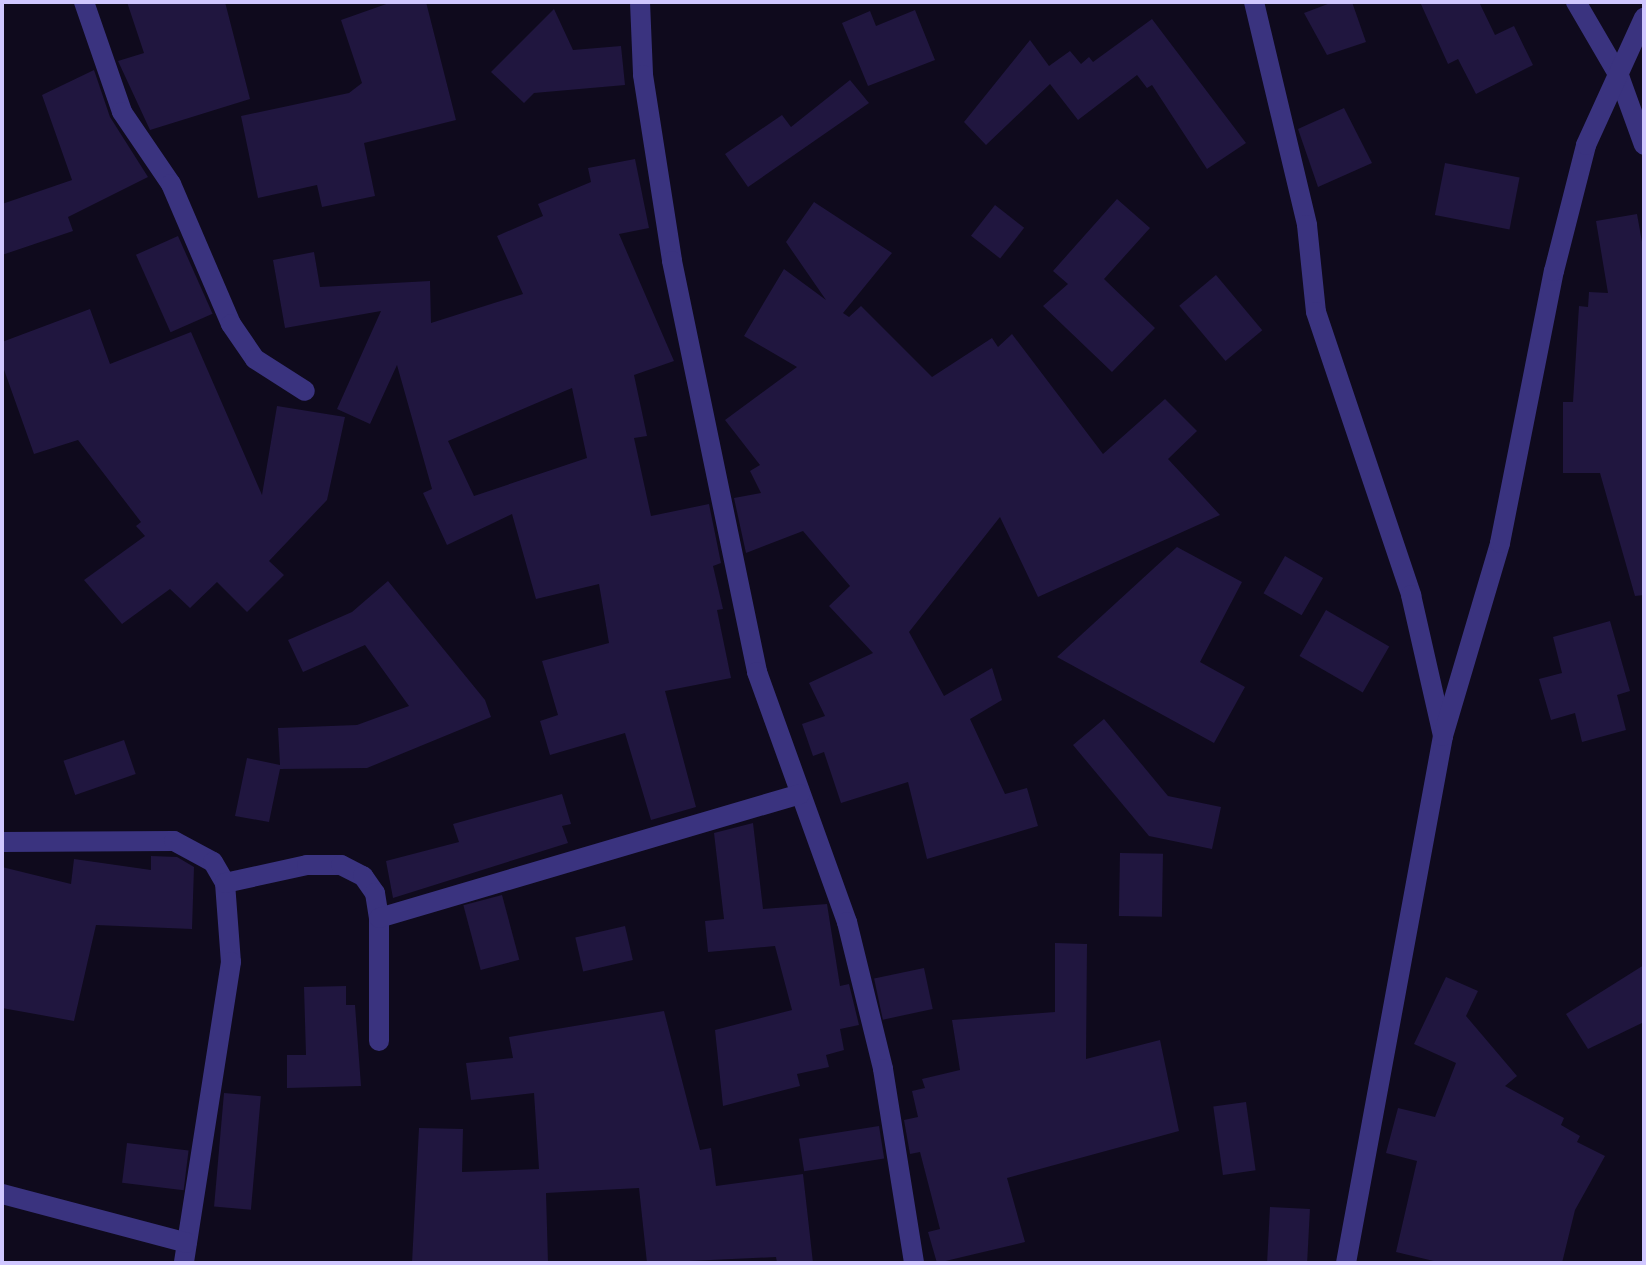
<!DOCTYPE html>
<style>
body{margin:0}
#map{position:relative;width:1646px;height:1265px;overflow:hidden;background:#0f0a1d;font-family:Ubuntu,sans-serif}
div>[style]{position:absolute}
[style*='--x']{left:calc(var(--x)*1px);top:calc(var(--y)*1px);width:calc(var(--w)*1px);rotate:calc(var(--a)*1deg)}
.building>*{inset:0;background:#20163f;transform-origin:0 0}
.minor>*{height:20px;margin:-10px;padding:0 10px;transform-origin:10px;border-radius:10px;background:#3a337f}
span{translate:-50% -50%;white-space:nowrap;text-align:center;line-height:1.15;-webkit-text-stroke:8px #0f0a1d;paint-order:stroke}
.frame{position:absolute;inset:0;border:4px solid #d0c7ff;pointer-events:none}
</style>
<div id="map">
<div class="building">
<i style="clip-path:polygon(127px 2px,225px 2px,250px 99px,150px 130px,118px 61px,144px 53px)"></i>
<i style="clip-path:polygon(392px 2px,426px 2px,456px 120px,364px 143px,375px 196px,322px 207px,317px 185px,258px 198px,241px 116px,349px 93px,362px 83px,341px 20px)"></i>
<i style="clip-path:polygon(1333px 2px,1352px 2px,1366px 42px,1327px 55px,1304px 13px)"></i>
<i style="clip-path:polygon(1420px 2px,1479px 2px,1495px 35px,1514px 26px,1533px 65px,1476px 94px,1458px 59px,1448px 64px)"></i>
<i style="clip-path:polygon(554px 9px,573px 50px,621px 46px,625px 85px,534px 93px,524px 103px,491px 72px)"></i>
<i style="clip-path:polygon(915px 10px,935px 60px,868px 86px,842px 23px,870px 11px,876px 26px)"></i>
<i style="clip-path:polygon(1152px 19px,1246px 143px,1207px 169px,1152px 85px,1147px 88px,1137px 75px,1078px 120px,1050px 84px,986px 145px,964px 122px,1030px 40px,1049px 66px,1070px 51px,1081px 64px,1089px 57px,1093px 62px)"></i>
<i style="clip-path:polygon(94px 70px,110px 117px,148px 177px,68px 217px,73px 231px,2px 255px,2px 204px,72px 180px,42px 95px)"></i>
<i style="clip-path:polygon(850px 80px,869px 103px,748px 187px,725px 154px,782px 115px,791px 127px)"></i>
<i style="clip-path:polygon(1344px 108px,1372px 163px,1318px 187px,1298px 129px)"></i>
<i style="clip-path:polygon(evenodd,635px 159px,649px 228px,619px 234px,674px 361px,634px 375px,647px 436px,634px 438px,651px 516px,709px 504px,721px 563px,713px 566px,723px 609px,717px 610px,731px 678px,665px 691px,696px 807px,651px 820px,625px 733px,550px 755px,540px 721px,558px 715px,542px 661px,609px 643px,599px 584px,536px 599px,512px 514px,447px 545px,423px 493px,432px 489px,397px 365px,370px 424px,337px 409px,381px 311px,285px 328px,273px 260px,314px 252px,320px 287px,430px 281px,431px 323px,523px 294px,497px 236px,543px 216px,538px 204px,591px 182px,588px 168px,635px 159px,572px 388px,587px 458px,474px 496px,448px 441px,572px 388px)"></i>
<i style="left:1445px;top:163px;width:76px;height:53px;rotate:11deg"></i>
<i style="clip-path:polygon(1117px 199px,1150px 228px,1104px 279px,1155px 328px,1112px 372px,1043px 306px,1068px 284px,1053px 271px)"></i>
<i style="clip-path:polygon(814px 202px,892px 253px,843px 313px,849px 317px,861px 306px,932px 377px,992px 338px,998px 347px,1012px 334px,1103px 454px,1165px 399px,1197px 431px,1168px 459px,1220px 515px,1038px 597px,1000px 517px,909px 632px,944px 696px,992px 668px,1002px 700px,970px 719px,1005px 794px,1027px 788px,1038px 826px,927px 859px,908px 782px,841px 803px,824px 752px,813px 756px,802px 724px,825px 716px,809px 683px,873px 653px,829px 606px,850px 586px,803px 531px,746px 553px,734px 498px,761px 493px,750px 471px,760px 465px,725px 420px,797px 367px,744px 336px,784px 269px,826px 300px,786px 242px)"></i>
<i style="left:995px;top:205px;width:37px;height:39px;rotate:38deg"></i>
<i style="clip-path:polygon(1637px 214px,1644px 253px,1644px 595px,1635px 596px,1600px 473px,1563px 473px,1563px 402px,1573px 402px,1579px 306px,1588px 307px,1589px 292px,1608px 293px,1596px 221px)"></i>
<i style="left:178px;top:236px;width:85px;height:46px;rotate:66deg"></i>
<i style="left:1216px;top:275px;width:72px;height:48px;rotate:50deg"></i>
<i style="clip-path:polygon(90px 309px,110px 364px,191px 332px,262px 495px,277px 406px,345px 417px,327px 500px,269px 561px,284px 575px,247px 612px,217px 582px,190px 608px,170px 589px,122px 624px,84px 580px,145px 536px,136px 526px,141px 522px,78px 440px,34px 454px,2px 364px,2px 342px)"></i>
<i style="clip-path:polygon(1177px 547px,1242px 582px,1200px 662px,1245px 687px,1214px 743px,1057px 657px)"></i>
<i style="left:1285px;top:556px;width:44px;height:43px;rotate:30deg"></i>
<i style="clip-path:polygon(388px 581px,485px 700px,491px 717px,367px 768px,280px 769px,269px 822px,235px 816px,247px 758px,280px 765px,278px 728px,357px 725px,409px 706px,365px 645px,303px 672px,288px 640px,352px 612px)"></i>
<i style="left:1326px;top:610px;width:73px;height:53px;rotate:30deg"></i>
<i style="clip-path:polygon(1610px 621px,1630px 691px,1617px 695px,1626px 730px,1582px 742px,1575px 713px,1551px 720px,1539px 679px,1562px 673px,1553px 637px)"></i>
<i style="clip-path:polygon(1104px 719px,1168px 796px,1221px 807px,1212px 849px,1149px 836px,1073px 745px)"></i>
<i style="left:124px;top:740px;width:36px;height:64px;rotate:71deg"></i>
<i style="clip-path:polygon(562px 794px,571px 824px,562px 826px,568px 843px,393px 898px,386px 861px,459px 842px,453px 824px)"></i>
<i style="clip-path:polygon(753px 823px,763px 909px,827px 904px,840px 986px,849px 984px,859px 1025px,840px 1029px,844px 1050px,826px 1055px,829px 1067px,797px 1074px,800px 1086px,723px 1106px,715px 1030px,792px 1010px,775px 946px,708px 952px,705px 921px,724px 919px,714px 833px)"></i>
<i style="left:1120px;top:853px;width:43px;height:63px;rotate:1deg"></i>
<i style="clip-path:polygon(151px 856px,177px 857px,194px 867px,192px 929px,96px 925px,74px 1021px,2px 1008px,2px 867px,71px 884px,74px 859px,151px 870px)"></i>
<i style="left:502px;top:895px;width:67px;height:40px;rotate:75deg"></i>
<i style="left:625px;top:926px;width:35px;height:51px;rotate:77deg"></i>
<i style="clip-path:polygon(1055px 943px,1087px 944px,1086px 1059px,1160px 1040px,1179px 1131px,1007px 1178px,1025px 1242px,937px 1263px,928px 1232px,940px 1229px,920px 1152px,910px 1154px,904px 1120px,918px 1117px,912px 1091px,925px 1088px,922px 1079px,960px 1070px,952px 1020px,1055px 1012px)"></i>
<i style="clip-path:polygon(1644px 965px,1644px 1022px,1588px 1049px,1566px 1014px)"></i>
<i style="left:924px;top:968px;width:42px;height:51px;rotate:78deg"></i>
<i style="clip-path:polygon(1446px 977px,1478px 991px,1466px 1016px,1517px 1076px,1505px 1086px,1564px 1118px,1561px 1125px,1580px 1136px,1577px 1142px,1605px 1156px,1575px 1210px,1562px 1263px,1442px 1263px,1396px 1252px,1417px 1161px,1386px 1153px,1398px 1108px,1435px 1117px,1456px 1063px,1414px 1044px)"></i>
<i style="clip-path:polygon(346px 986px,346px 1005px,355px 1005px,361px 1086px,287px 1088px,287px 1055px,306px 1055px,304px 987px)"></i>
<i style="clip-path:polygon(664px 1011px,700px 1150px,711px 1148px,716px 1186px,803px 1174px,813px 1263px,777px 1263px,776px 1257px,647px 1263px,639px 1188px,546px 1193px,548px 1263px,412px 1263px,419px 1128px,463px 1129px,462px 1172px,539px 1169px,534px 1093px,471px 1100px,466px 1063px,513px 1058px,509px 1037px)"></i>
<i style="left:224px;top:1093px;width:37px;height:114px;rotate:5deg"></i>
<i style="left:1246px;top:1102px;width:69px;height:33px;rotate:82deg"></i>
<i style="left:879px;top:1126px;width:33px;height:81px;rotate:81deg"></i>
<i style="left:127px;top:1143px;width:62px;height:40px;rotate:7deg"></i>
<i style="left:1270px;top:1207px;width:40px;height:56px;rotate:3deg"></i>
</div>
<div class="minor">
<i style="--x:84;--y:2;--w:116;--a:70.9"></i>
<i style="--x:122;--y:112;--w:87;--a:55.8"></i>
<i style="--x:171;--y:184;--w:152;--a:66.8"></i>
<i style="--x:231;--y:324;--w:42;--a:55.6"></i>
<i style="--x:255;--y:359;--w:59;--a:32.6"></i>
<i style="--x:640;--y:2;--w:73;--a:87.6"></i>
<i style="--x:643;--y:75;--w:188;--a:81.1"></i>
<i style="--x:672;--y:261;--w:420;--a:78.3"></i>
<i style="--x:757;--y:672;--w:266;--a:70.2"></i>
<i style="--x:847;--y:922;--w:151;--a:76.2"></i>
<i style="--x:883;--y:1069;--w:196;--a:80.9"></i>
<i style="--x:1254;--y:2;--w:229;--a:76.6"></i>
<i style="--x:1307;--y:225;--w:87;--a:84.1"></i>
<i style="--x:1316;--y:312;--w:299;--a:71.4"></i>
<i style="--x:1411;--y:595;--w:145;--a:77.2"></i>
<i style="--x:1576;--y:2;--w:86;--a:59.8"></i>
<i style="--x:1619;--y:76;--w:73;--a:70.1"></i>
<i style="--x:2;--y:842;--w:172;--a:-0.3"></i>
<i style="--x:174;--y:841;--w:44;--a:28.3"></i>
<i style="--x:213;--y:862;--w:24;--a:60"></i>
<i style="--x:225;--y:883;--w:79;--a:85.7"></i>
<i style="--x:231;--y:962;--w:305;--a:98.9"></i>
<i style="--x:225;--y:883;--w:84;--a:-12.4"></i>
<i style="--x:307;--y:865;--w:34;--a:0"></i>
<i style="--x:341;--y:865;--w:25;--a:27"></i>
<i style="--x:363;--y:876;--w:21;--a:55"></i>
<i style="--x:375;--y:893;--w:25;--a:81"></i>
<i style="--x:379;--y:918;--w:123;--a:90"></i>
<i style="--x:379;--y:918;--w:439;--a:-16.4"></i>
<i style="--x:2;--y:1194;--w:191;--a:14.8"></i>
<i style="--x:1346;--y:1263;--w:536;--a:-79.57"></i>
<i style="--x:1443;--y:736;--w:201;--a:-73.5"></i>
<i style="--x:1500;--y:543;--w:277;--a:-78.8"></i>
<i style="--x:1554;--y:271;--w:130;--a:-75.7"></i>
<i style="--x:1586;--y:145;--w:140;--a:-65.5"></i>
</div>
<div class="frame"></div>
</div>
